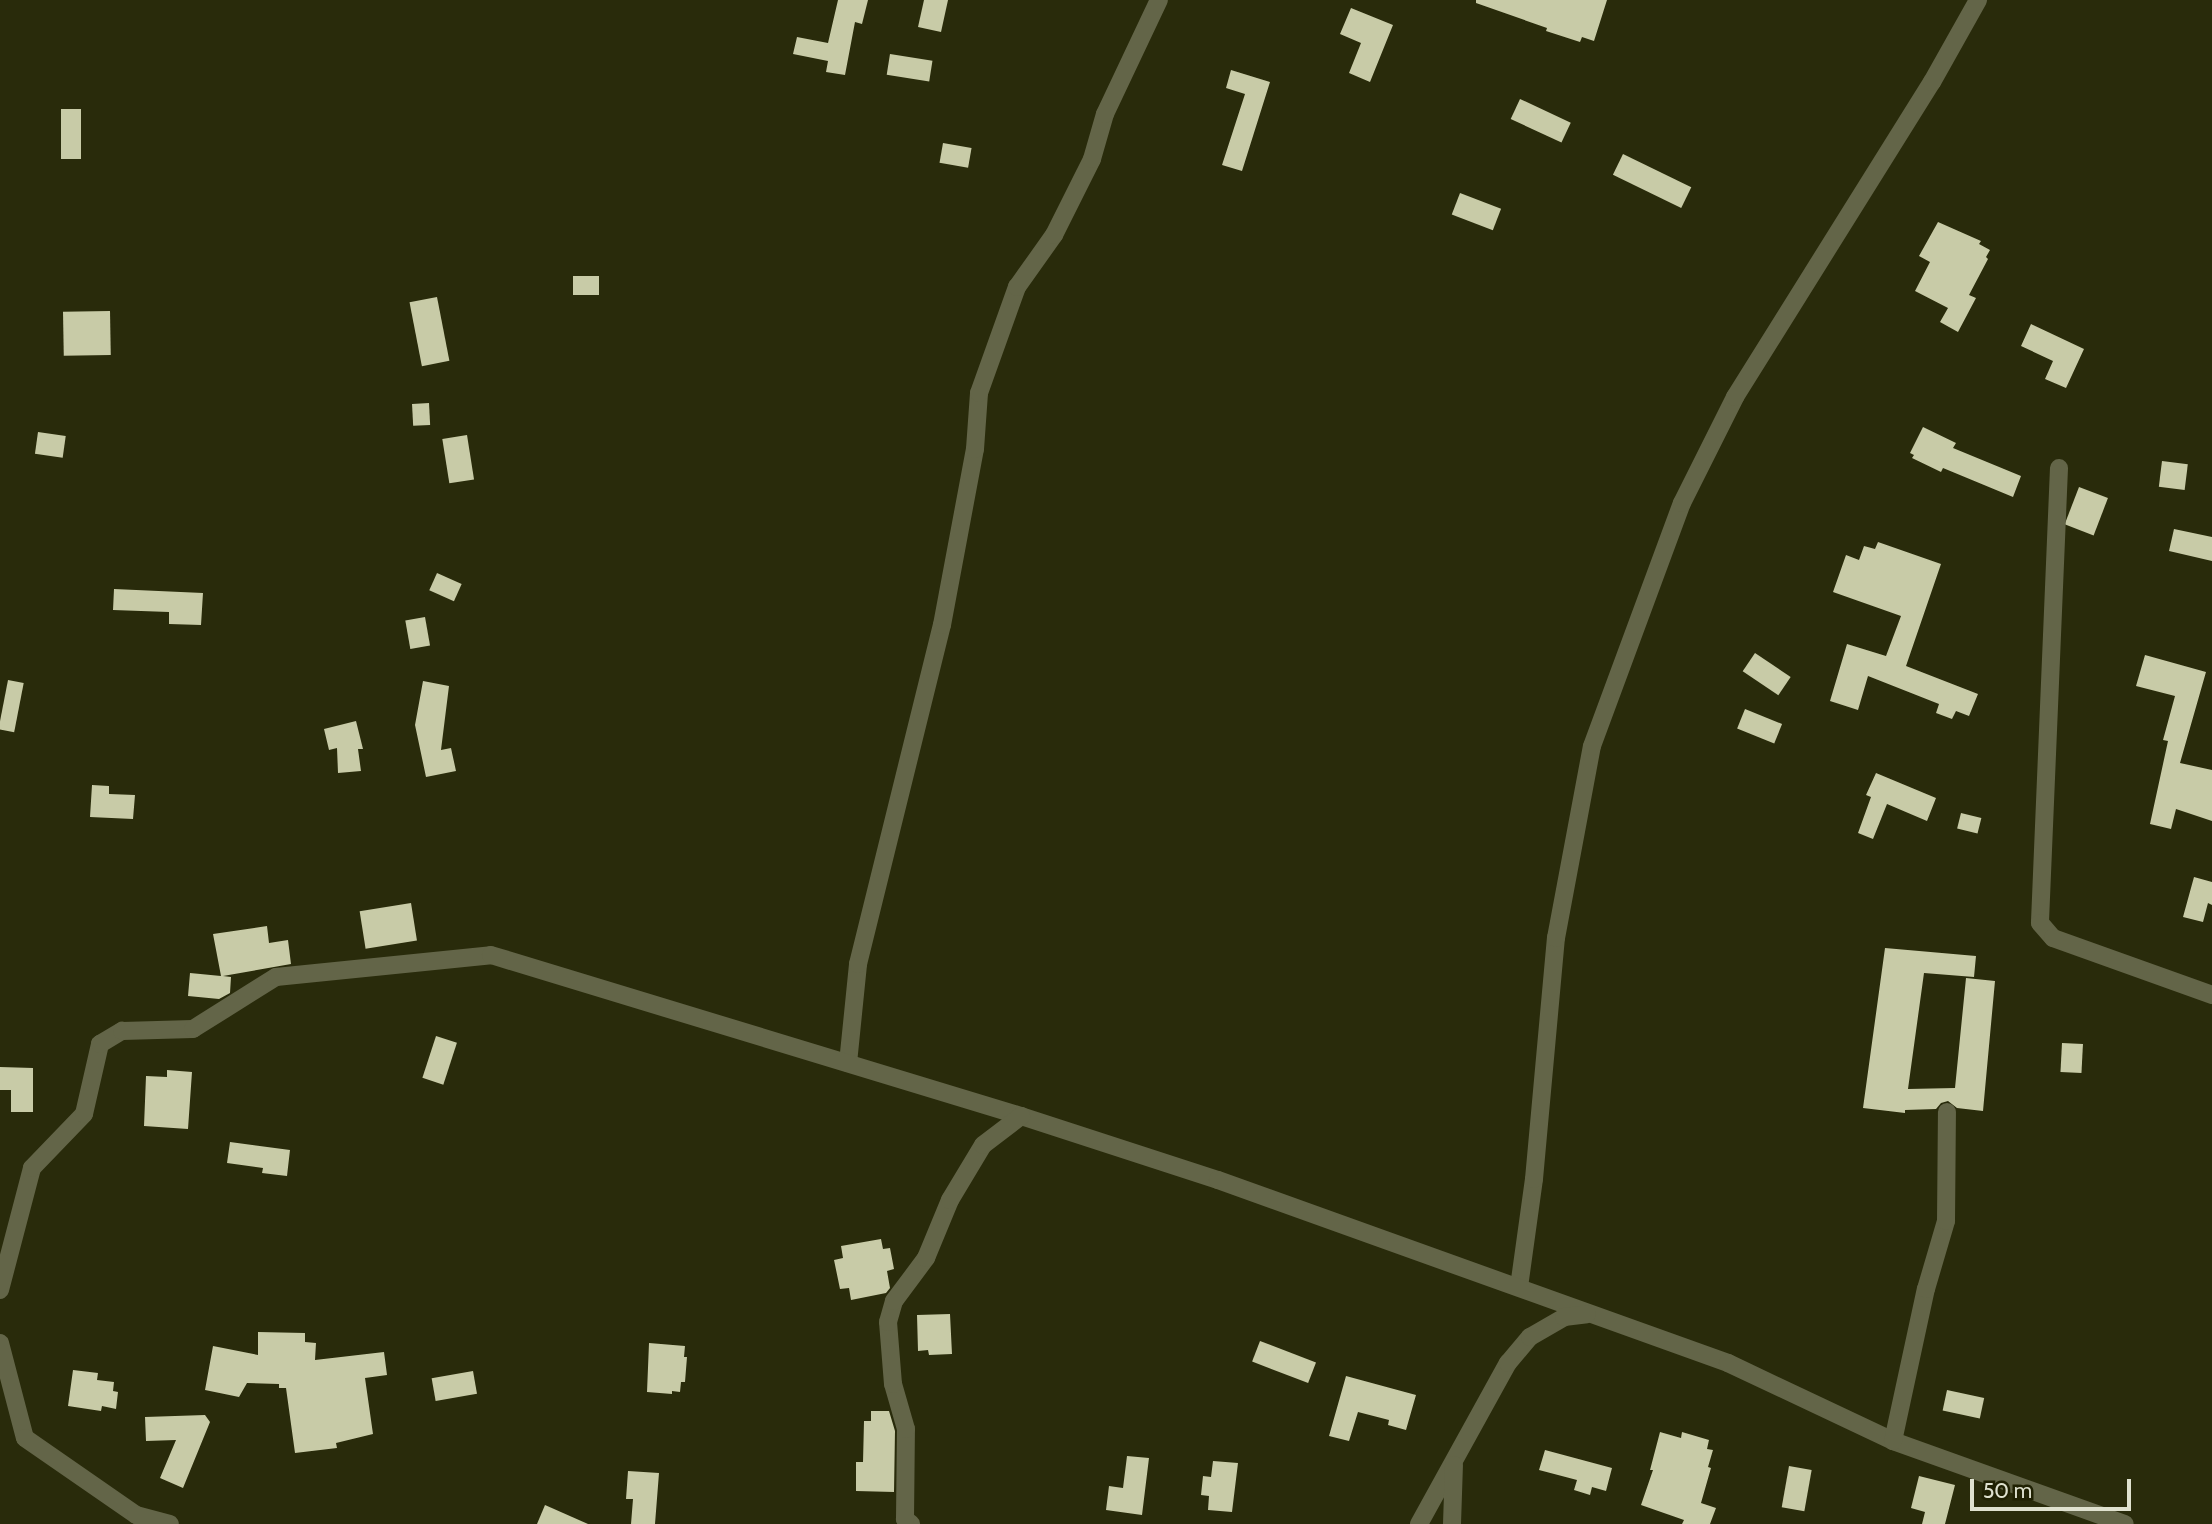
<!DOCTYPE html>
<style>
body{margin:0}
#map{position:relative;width:2212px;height:1524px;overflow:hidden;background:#292b0b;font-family:Cabin,sans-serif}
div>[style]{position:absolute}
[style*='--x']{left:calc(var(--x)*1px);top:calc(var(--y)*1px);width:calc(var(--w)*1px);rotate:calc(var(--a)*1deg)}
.building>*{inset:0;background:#c8cba7;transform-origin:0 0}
.minor>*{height:18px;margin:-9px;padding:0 9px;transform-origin:9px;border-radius:9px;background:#636548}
span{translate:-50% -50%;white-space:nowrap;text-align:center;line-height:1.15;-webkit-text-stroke:7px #202103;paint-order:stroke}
.scale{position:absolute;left:1970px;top:1479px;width:161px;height:32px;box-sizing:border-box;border:4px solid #dfe1cf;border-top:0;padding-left:9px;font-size:21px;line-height:24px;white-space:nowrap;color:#dfe1cf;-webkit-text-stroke:5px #202103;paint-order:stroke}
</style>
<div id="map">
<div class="building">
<i style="clip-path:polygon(838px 0,868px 0,862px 24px,855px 22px,845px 75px,826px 72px,828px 61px,793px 54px,797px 37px,828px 43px)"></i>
<i style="clip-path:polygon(924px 0,948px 0,941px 32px,918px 27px)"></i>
<i style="clip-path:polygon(1476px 0,1607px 0,1594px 41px,1582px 37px,1580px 42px,1546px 31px,1547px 28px,1476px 3px)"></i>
<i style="clip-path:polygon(1351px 8px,1393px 25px,1370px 82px,1349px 73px,1361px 43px,1340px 34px)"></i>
<i style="left:890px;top:54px;width:43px;height:21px;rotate:9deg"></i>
<i style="clip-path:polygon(1231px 70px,1270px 82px,1242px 171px,1222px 165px,1245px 94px,1226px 88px)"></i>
<i style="left:1520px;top:99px;width:56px;height:22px;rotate:25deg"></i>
<i style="left:61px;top:109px;width:20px;height:50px"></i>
<i style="left:943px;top:143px;width:29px;height:20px;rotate:10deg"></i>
<i style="left:1623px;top:154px;width:76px;height:23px;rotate:26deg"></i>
<i style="left:1460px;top:193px;width:44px;height:23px;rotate:21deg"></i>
<i style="clip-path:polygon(1938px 222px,1981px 241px,1979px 244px,1990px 250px,1986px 257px,1988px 259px,1969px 295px,1976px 298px,1958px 332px,1940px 322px,1948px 308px,1915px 291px,1930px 262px,1919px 256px)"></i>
<i style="left:573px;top:276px;width:26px;height:19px"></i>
<i style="left:437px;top:297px;width:65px;height:28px;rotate:79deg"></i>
<i style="left:110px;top:311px;width:44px;height:47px;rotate:89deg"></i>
<i style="clip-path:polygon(2031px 324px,2084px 349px,2066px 388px,2045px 379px,2053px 361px,2021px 346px)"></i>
<i style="left:429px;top:403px;width:22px;height:17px;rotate:87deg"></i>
<i style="clip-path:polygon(1923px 427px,1956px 443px,1953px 448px,2021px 476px,2013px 497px,1943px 468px,1941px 472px,1912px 458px,1914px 455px,1910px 453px)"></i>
<i style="left:38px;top:432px;width:28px;height:22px;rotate:8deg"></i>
<i style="left:467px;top:435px;width:45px;height:25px;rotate:81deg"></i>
<i style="left:2162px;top:461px;width:26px;height:26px;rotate:7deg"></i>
<i style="left:2079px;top:487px;width:31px;height:40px;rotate:21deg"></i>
<i style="clip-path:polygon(2174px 529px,2212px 537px,2212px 561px,2169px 551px)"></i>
<i style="clip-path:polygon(1878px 542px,1941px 564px,1906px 666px,1978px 694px,1969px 716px,1956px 711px,1952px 719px,1936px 713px,1939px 704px,1868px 676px,1858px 710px,1830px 701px,1847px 644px,1886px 656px,1901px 616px,1833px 592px,1846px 555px,1859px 560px,1864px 546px,1875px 549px)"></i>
<i style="left:437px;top:573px;width:27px;height:19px;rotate:24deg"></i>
<i style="clip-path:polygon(114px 589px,203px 593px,201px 625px,169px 624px,169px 612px,113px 610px)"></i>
<i style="left:425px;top:617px;width:29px;height:20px;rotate:80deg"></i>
<i style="left:1755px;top:653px;width:43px;height:22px;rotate:34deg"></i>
<i style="clip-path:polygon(2145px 655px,2206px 672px,2180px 763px,2212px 770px,2212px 821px,2176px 809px,2171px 829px,2150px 824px,2168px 741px,2163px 740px,2175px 696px,2136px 686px)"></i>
<i style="left:8px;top:680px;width:16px;height:50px;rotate:11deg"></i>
<i style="clip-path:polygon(423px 681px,449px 686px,441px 750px,451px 748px,456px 771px,426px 777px,415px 725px)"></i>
<i style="left:1745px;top:709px;width:40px;height:21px;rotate:22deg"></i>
<i style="clip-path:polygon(356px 721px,363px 749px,358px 749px,361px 771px,338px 773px,337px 748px,329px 750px,324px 729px)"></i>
<i style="clip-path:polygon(1876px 773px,1936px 798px,1927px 821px,1887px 804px,1873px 839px,1858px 833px,1871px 797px,1866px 795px)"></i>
<i style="clip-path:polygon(92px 785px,109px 786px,109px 794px,135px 795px,133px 819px,90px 817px)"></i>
<i style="left:1961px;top:813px;width:21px;height:16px;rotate:14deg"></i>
<i style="clip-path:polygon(2194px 877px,2212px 882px,2212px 905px,2208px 903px,2203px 922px,2183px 917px)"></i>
<i style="left:411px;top:903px;width:38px;height:52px;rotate:81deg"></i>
<i style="clip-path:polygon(267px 926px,269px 943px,288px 940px,291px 964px,223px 976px,231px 977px,230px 993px,219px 999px,188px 996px,190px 973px,221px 976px,213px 934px)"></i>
<i style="clip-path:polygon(1885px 948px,1976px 956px,1974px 977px,1924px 973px,1908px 1089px,1955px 1088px,1966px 978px,1995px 981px,1983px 1111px,1957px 1108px,1948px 1101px,1941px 1103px,1936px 1109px,1905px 1110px,1905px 1113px,1863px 1108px)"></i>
<i style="left:436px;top:1036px;width:22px;height:44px;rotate:18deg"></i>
<i style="left:2062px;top:1043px;width:21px;height:29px;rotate:3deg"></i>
<i style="clip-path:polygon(0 1067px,33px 1068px,33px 1112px,11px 1112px,11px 1090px,0 1090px)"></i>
<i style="clip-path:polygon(167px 1070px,192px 1072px,188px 1129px,144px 1126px,146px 1076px,167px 1077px)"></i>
<i style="clip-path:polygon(230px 1142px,290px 1150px,287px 1176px,262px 1173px,263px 1168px,227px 1163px)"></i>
<i style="clip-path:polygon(881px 1239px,883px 1249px,890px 1248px,894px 1269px,887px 1271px,890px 1288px,886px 1293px,851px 1300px,849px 1288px,840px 1289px,834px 1260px,843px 1258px,841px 1246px)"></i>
<i style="clip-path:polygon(950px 1314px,952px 1354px,929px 1355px,928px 1350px,918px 1351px,917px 1315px)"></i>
<i style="clip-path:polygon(258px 1332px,305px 1333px,305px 1342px,316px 1343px,315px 1360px,384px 1352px,387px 1375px,365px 1378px,373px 1434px,336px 1443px,337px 1448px,295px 1453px,286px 1388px,279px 1388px,279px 1384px,247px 1383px,239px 1397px,205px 1390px,213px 1346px,258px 1355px)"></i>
<i style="left:1260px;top:1341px;width:60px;height:22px;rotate:21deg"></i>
<i style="clip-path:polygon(649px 1343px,685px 1346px,684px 1357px,687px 1357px,685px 1382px,681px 1382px,680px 1392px,672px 1391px,672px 1394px,647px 1392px)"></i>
<i style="clip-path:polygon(73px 1370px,98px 1373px,97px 1380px,114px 1382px,113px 1391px,118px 1392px,116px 1409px,102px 1406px,101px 1411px,68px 1406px)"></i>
<i style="left:473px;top:1371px;width:23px;height:42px;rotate:80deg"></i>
<i style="clip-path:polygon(1346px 1376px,1416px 1395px,1406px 1430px,1388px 1425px,1389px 1420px,1358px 1412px,1349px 1441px,1329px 1436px)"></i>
<i style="left:1947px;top:1390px;width:38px;height:21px;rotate:12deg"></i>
<i style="clip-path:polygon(871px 1411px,889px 1411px,895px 1431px,894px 1492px,856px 1491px,856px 1462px,863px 1462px,864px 1421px,871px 1421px)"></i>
<i style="clip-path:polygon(205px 1415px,210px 1422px,183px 1488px,160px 1478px,176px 1440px,146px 1441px,145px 1417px)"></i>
<i style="clip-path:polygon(1660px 1432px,1681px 1438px,1682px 1432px,1709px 1440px,1707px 1449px,1713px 1450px,1708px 1467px,1711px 1468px,1701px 1503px,1716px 1508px,1710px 1524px,1682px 1524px,1684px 1520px,1641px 1505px,1653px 1470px,1650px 1470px)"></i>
<i style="clip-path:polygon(1545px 1450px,1612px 1468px,1606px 1491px,1592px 1487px,1590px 1495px,1574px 1490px,1577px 1480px,1539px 1470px)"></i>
<i style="clip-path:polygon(1127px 1456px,1149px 1458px,1142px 1515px,1106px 1510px,1109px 1486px,1123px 1488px)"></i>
<i style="clip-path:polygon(1213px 1461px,1238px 1463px,1232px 1512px,1208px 1510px,1209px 1496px,1201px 1495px,1203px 1476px,1211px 1477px)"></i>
<i style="left:1789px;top:1466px;width:23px;height:42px;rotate:10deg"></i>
<i style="clip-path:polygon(628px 1471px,659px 1473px,655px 1524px,631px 1524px,633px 1499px,626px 1499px)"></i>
<i style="clip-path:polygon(1919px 1476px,1955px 1485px,1945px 1524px,1922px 1524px,1925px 1512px,1911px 1508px)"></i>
<i style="clip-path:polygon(545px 1505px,588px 1524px,537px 1524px)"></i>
</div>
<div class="minor">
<i style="--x:2059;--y:468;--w:455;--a:92.4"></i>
<i style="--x:2040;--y:923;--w:20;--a:49"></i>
<i style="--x:2053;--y:938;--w:169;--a:19.7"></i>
<i style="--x:848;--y:1063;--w:100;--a:-84.2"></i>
<i style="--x:858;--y:964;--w:349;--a:-76.1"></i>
<i style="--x:942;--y:625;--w:179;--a:-79.4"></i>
<i style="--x:975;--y:449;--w:56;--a:-85.9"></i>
<i style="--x:979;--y:393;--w:113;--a:-70.3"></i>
<i style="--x:1017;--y:287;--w:64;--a:-54.6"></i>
<i style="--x:1054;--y:235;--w:85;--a:-63.4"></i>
<i style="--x:1092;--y:159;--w:47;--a:-73.9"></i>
<i style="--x:1105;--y:114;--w:126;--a:-64.7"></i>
<i style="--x:1519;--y:1287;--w:109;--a:-82.1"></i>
<i style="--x:1534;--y:1179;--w:242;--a:-84.8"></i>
<i style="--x:1556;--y:938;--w:195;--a:-79.4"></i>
<i style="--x:1592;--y:746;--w:259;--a:-69.7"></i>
<i style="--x:1682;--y:503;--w:119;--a:-63.4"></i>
<i style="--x:1735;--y:397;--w:372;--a:-58"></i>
<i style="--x:1932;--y:82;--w:94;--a:-60.7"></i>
<i style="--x:0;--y:1290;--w:126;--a:-75.3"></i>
<i style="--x:32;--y:1168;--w:75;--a:-46.1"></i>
<i style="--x:84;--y:1114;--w:72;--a:-77.1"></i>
<i style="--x:100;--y:1044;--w:26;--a:-31"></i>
<i style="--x:122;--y:1031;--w:71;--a:-1.6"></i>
<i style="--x:193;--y:1029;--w:98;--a:-32.1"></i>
<i style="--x:276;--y:977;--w:216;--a:-5.8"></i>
<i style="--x:491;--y:955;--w:554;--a:16.9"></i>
<i style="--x:1021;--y:1116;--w:207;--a:18"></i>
<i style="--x:1218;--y:1180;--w:542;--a:19.74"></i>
<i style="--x:1728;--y:1363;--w:183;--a:25.3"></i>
<i style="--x:1893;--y:1441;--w:246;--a:19.7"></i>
<i style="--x:0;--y:1343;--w:98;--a:75.3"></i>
<i style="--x:25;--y:1438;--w:135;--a:34.7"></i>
<i style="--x:136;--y:1515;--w:35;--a:15"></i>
<i style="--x:1893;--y:1441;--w:156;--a:-77.8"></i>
<i style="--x:1926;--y:1289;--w:71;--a:-73.6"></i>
<i style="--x:1946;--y:1221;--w:109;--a:-89.5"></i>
<i style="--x:911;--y:1524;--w:8;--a:-140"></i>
<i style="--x:905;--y:1519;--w:90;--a:-89.4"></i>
<i style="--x:906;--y:1429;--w:47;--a:-106.1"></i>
<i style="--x:893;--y:1384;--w:62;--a:-94.6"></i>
<i style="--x:888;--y:1322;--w:22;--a:-74"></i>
<i style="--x:894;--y:1301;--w:54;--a:-53.3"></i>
<i style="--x:926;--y:1258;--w:63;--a:-67.5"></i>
<i style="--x:950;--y:1200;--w:64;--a:-59"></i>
<i style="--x:983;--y:1145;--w:48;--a:-37.3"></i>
<i style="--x:1419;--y:1524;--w:184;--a:-61.1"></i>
<i style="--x:1508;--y:1363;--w:34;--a:-50"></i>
<i style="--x:1530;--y:1337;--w:39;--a:-30"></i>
<i style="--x:1564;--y:1317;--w:23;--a:-7"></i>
<i style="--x:1452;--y:1524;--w:59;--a:-88.1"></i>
</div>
<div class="scale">50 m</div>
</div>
